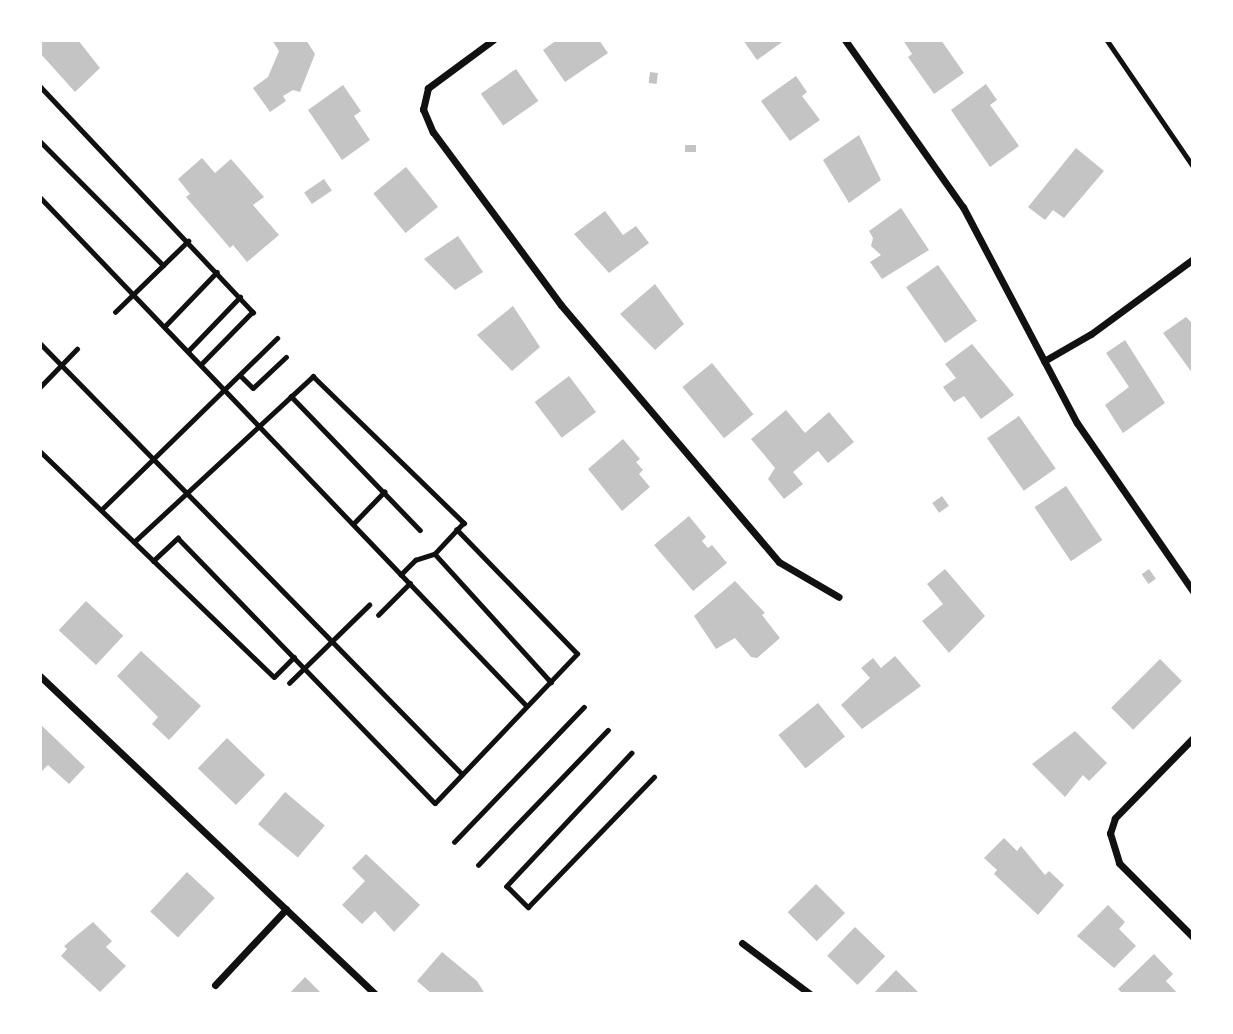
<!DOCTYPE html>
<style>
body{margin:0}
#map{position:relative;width:1233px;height:1034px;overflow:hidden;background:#fff;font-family:Overpass,sans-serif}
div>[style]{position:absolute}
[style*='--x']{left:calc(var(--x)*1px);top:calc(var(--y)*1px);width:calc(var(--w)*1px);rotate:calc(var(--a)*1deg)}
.building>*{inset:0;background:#c4c4c4;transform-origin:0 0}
.path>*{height:4.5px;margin:-2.25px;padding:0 2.25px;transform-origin:2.25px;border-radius:2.25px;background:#111}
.minor>*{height:7px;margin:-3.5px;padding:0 3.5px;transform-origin:3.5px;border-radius:3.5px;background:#111}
span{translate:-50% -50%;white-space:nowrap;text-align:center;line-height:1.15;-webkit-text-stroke:6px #fff;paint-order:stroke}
.frame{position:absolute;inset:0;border:42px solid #fff;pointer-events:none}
</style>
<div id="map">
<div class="building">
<i style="clip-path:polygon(40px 40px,78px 40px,100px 68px,75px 92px,40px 53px)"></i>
<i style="clip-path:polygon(272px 40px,306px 40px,315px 54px,300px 92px,293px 90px,283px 96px,286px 101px,270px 112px,253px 88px,268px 77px,279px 51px)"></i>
<i style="clip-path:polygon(557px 40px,599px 40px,608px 53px,565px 82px,543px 50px)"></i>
<i style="clip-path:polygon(743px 40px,785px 40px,757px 60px)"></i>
<i style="clip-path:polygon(903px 40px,941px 40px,964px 73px,934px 94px,908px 57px,912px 54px)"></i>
<i style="left:516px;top:69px;width:39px;height:43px;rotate:55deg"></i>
<i style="left:650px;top:72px;width:8px;height:11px;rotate:7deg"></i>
<i style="clip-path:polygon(796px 76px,807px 92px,802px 96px,820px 120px,790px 141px,761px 101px)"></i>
<i style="clip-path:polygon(986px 84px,997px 100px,990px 105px,1019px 146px,990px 167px,951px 110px)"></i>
<i style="clip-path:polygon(343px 85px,361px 111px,354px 116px,370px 140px,342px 160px,308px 110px)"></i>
<i style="clip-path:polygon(859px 135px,881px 180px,849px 203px,823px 160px)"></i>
<i style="left:685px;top:145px;width:11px;height:7px"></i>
<i style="clip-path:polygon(1076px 148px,1104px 171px,1064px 218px,1053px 210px,1045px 220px,1028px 207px)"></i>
<i style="clip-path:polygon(202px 158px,215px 173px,231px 159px,264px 197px,253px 205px,279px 235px,247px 262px,233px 245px,230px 248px,186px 197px,190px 194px,178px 179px)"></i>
<i style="left:406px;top:167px;width:51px;height:42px;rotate:51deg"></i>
<i style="left:324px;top:179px;width:14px;height:24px;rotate:56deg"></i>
<i style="clip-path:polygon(901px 208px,929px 250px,882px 279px,870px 262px,881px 255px,871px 246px,873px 238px,869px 231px)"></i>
<i style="clip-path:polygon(605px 211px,623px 235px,636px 226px,649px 243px,609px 273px,574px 234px)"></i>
<i style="clip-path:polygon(458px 236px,483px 272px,455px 290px,424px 259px)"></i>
<i style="left:938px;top:265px;width:68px;height:39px;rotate:55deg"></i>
<i style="clip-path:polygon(655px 284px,684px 324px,655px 350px,620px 314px)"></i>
<i style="clip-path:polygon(513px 306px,540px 347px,512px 371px,477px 335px)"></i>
<i style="clip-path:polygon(1186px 317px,1193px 324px,1193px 374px,1163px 333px)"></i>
<i style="clip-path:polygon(1125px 340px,1165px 403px,1123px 433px,1105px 405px,1129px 387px,1106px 353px)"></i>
<i style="clip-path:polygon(972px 344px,1014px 395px,981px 419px,964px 396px,954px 402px,943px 387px,956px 378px,945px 364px)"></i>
<i style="left:712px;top:363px;width:66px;height:38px;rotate:51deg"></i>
<i style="left:569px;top:376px;width:45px;height:43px;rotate:53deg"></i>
<i style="clip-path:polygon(786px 410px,805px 433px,829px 412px,854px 442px,828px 463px,818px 451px,793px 472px,803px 484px,784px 499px,768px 479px,775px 468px,751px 439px)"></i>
<i style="left:1019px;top:416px;width:64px;height:39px;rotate:55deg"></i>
<i style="clip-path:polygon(623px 439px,640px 459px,636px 462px,643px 470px,639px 474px,650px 487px,622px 511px,588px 469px)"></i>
<i style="left:1066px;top:486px;width:65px;height:38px;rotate:56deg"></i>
<i style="left:942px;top:496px;width:12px;height:12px;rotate:55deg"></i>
<i style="clip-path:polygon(689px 516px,706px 537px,702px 541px,708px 548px,712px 545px,727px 563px,693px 591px,654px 545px)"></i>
<i style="clip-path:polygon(945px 569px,985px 616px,949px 653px,922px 621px,943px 604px,927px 584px)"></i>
<i style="left:1149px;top:569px;width:12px;height:9px;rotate:55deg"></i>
<i style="clip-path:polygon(735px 581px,765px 613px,762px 615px,780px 638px,757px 658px,751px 657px,735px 638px,716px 649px,694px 616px)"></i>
<i style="left:86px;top:601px;width:51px;height:40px;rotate:43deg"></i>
<i style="clip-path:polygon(141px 651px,201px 706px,169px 740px,152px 724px,158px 717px,117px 676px)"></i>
<i style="clip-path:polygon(895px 656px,921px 686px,862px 729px,841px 705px,870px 678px,861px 668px,873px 658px,881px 668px)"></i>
<i style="left:1160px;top:659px;width:31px;height:69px;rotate:45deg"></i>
<i style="left:818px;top:703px;width:43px;height:51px;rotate:51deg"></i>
<i style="clip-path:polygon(40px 724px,85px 767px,69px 784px,48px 765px,40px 773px)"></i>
<i style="clip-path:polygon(1075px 731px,1107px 763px,1089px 781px,1083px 775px,1065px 797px,1032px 764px)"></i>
<i style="left:227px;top:738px;width:53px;height:42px;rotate:44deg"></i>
<i style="left:285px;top:792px;width:52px;height:42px;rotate:40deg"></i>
<i style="clip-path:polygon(1004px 838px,1017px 851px,1021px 846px,1045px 875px,1049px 871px,1064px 885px,1038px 915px,994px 874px,997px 870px,984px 858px)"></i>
<i style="clip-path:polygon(366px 854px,420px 905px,394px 932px,375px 911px,362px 924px,342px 905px,365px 881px,352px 868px)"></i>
<i style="left:187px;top:872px;width:38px;height:54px;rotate:43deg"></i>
<i style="left:816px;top:884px;width:41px;height:40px;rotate:45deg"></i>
<i style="clip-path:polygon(1108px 905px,1125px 922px,1119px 929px,1136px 946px,1114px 968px,1077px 936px)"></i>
<i style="clip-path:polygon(93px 922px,112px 941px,106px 947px,126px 966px,100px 992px,61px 956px,67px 949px,64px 946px)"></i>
<i style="left:855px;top:927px;width:42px;height:40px;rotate:44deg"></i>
<i style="clip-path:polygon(442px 952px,477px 981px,485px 994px,432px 994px,417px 981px)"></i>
<i style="clip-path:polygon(1154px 954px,1173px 974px,1166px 981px,1178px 994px,1123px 994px,1118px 989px)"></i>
<i style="clip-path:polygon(896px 970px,920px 994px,873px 994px)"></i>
<i style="clip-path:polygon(305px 977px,322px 994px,289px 994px)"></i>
</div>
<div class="path">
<i style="--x:1107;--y:40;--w:153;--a:55.7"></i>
<i style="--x:40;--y:86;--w:311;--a:46.7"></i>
<i style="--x:253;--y:312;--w:74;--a:134.5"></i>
<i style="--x:40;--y:141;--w:175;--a:45.2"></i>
<i style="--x:40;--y:197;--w:704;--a:46.27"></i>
<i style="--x:115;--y:312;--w:102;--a:-44.2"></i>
<i style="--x:164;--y:327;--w:76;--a:-46.1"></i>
<i style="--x:40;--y:343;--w:603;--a:45.6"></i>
<i style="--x:188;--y:351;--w:75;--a:-46.1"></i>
<i style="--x:240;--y:375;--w:18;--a:45"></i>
<i style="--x:253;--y:388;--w:45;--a:-43.2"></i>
<i style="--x:40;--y:387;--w:53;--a:-45.8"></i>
<i style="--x:291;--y:396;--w:186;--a:46.1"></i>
<i style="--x:40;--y:451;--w:325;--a:44"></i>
<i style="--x:274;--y:677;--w:28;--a:-45"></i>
<i style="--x:101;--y:510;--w:246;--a:-44.3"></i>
<i style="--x:353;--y:524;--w:45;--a:-45.9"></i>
<i style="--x:134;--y:542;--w:244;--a:-42.8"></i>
<i style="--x:313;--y:376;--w:211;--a:44.2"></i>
<i style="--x:464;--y:523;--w:42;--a:133.1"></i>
<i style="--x:435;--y:554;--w:20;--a:162"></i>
<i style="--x:416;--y:560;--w:21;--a:135"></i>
<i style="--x:435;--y:554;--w:173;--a:47.8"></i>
<i style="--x:153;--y:561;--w:34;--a:-43"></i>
<i style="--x:178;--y:538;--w:369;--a:45.9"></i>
<i style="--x:435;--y:803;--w:206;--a:-46.4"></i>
<i style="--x:577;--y:654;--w:173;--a:-134.1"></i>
<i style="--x:378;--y:615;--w:45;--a:-45"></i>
<i style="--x:289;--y:683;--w:112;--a:-44.3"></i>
<i style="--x:632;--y:753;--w:183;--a:133.2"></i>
<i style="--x:507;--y:886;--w:30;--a:45"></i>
<i style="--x:528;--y:907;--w:181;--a:-45.9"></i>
<i style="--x:454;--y:842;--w:187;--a:-46.1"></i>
<i style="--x:478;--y:865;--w:187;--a:-46.1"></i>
</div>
<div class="minor">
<i style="--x:493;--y:40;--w:81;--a:143.6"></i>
<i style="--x:428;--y:88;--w:22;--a:103"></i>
<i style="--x:423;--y:109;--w:25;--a:67"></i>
<i style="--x:433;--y:132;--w:215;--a:53.5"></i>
<i style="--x:561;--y:305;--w:337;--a:49.7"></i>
<i style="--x:779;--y:562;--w:69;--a:30.3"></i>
<i style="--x:845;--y:40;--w:204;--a:54.8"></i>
<i style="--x:963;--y:207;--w:244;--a:62.2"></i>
<i style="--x:1077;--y:423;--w:204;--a:55.4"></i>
<i style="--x:1044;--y:361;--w:54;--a:-29.9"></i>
<i style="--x:1091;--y:334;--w:127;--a:-36.3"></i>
<i style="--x:40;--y:676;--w:462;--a:43.5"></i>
<i style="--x:1193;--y:738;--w:112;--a:134.3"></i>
<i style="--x:1115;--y:818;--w:16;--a:108"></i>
<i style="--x:1110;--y:833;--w:31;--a:73"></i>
<i style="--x:1119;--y:863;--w:105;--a:45"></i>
<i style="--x:742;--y:943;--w:85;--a:36.9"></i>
<i style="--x:215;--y:985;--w:104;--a:-46.9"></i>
</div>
<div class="frame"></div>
</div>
